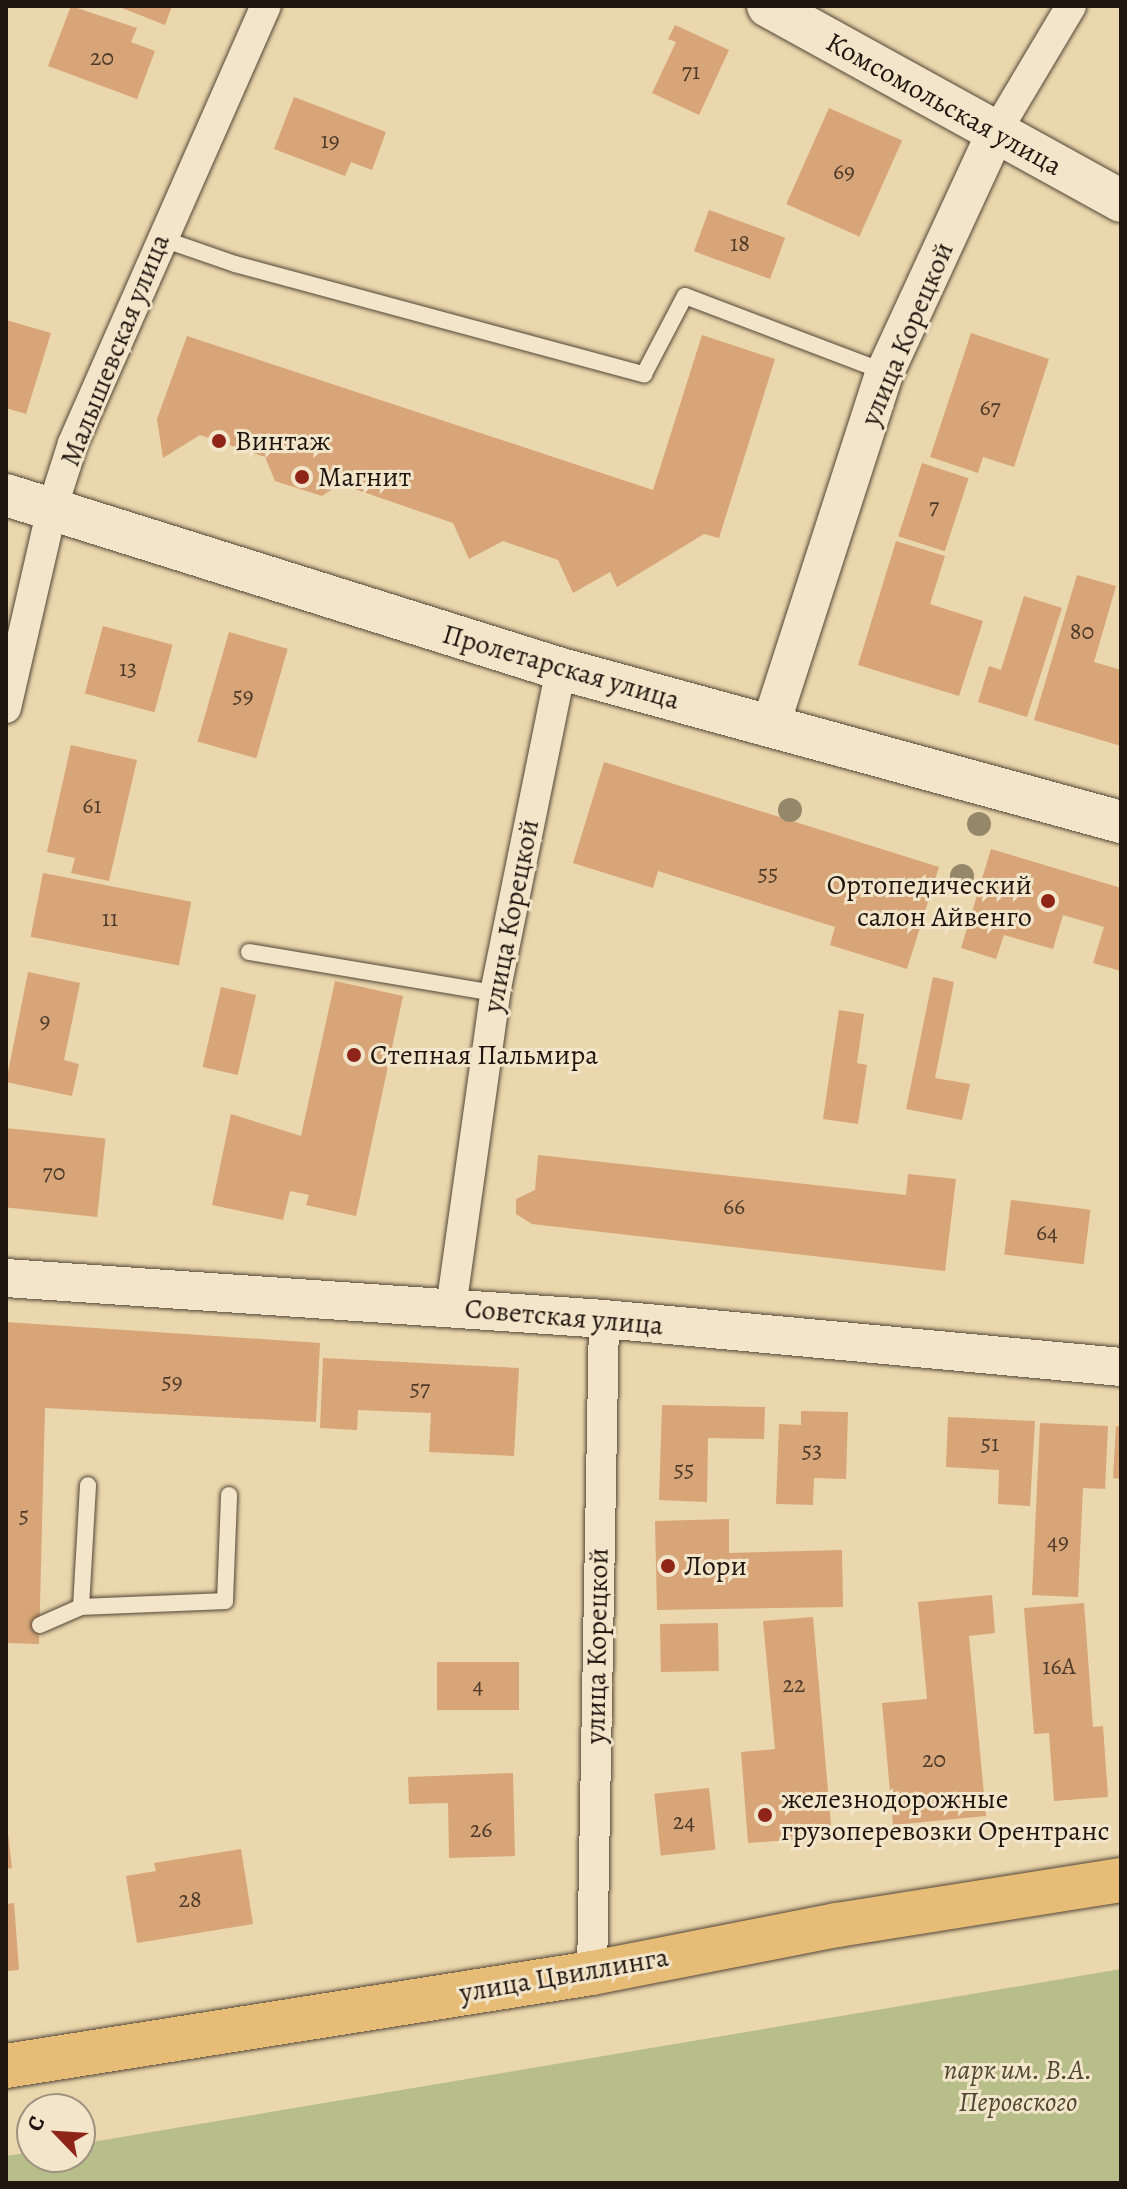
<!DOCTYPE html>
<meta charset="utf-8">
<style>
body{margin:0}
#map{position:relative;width:1127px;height:2189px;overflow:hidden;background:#ebd7ad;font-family:Alegreya,serif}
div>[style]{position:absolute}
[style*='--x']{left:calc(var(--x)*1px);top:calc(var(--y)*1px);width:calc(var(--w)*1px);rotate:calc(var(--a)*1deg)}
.green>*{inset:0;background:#b8be89}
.building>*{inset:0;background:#d7a577;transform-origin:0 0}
.roads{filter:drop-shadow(0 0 2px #534637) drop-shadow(0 0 2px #534637)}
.service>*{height:16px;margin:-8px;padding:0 8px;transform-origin:8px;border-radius:8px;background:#f2e5ca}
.minor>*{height:30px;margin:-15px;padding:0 15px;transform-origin:15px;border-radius:15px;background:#f2e5ca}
.tertiary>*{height:38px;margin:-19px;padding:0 19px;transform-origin:19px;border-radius:19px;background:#f2e5ca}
.secondary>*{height:42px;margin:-21px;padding:0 21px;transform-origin:21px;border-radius:21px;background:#f2e5ca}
.primary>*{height:44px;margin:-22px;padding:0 22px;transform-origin:22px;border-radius:22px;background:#e6bc76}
.trees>*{width:24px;height:24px;margin:-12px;border-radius:50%;background:#95886a}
.dots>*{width:22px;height:22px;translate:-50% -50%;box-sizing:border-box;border:4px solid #f2e5ca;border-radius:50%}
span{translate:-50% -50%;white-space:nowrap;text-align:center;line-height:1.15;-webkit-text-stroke:6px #f2e5ca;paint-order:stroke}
.number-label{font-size:24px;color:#4e3a2a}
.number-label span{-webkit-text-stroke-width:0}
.street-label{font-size:28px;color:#201610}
.poi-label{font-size:28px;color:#201610}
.left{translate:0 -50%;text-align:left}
.right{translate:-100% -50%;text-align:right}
.park-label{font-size:28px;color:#4e4834;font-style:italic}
.frame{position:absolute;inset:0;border:8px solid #201610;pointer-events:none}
.north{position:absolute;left:16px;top:2093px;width:80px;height:80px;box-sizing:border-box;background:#f2e5ca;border:2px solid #9e9280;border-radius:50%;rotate:295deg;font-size:22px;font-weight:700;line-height:32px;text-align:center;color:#201610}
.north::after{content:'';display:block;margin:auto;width:28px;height:36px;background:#8f2418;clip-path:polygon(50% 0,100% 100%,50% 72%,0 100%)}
</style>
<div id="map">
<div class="green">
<i style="clip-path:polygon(1121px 1969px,1121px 2183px,6px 2183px,6px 2156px,32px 2152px,32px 2157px,80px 2157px,80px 2144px)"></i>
</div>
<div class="building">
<i style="clip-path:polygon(71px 6px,137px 28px,131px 42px,155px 51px,137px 99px,48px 66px)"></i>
<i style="clip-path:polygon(117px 6px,172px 6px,165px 25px)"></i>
<i style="clip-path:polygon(675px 25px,729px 50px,699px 115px,652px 93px,676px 42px,668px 39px)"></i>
<i style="clip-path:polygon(294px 97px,386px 132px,372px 170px,351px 162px,345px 176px,274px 149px)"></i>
<i style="left:829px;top:108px;width:80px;height:105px;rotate:24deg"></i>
<i style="left:709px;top:210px;width:81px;height:44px;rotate:20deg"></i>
<i style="clip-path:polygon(6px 320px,51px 333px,26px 414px,6px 408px)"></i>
<i style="clip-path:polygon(971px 333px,1049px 359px,1014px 467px,983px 457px,978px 473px,930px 457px)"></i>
<i style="clip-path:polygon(702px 335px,775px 359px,719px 538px,704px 534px,617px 587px,610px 572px,573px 593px,558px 560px,503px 541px,469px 559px,453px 523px,340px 484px,322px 496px,275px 481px,265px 457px,200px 435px,163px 458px,157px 419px,187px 336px,653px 490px)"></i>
<i style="left:922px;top:463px;width:49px;height:77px;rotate:18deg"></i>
<i style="clip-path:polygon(896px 541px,945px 556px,930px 604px,983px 621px,959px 696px,858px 665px)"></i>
<i style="clip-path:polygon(1077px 575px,1116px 586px,1094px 662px,1121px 670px,1121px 746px,1034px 720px)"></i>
<i style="clip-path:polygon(1024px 596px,1062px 608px,1027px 717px,978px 702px,989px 666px,1001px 670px)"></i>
<i style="left:103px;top:626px;width:72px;height:70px;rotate:15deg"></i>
<i style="left:229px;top:632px;width:61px;height:114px;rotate:16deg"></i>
<i style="clip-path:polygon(71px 745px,137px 760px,109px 881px,71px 873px,75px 858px,47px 852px)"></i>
<i style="clip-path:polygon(604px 762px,939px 867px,907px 969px,830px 945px,835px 927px,658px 871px,653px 888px,573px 863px)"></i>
<i style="clip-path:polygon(991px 849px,1121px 888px,1121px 971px,1093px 963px,1104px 927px,1063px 915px,1053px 949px,1004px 935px,996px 959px,961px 948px)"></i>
<i style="left:43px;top:873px;width:151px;height:65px;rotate:11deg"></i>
<i style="clip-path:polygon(28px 972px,80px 983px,64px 1060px,79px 1064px,72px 1096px,6px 1082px)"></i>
<i style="clip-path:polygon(933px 977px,954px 982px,935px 1078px,970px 1084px,962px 1120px,906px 1109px)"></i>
<i style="clip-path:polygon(335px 981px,403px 996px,356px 1216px,306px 1205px,309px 1195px,290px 1191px,283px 1220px,212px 1205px,231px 1114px,301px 1136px)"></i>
<i style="left:221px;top:987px;width:36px;height:82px;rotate:13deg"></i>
<i style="clip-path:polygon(839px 1010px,864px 1014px,857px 1063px,867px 1065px,858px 1124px,823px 1119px)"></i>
<i style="left:6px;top:1128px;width:100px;height:79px;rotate:6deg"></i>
<i style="clip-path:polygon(538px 1155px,906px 1195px,908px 1174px,956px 1179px,945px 1271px,532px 1224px,516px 1214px,516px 1199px,535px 1190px)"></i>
<i style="left:1011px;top:1200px;width:80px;height:55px;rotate:7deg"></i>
<i style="clip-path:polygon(6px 1322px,320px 1343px,316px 1422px,45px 1408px,39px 1644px,6px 1643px)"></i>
<i style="clip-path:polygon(323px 1358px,519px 1368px,514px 1456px,429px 1452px,431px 1413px,358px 1410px,357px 1430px,320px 1428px)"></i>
<i style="clip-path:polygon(662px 1405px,765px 1407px,764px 1439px,708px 1438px,707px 1502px,659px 1500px)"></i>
<i style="clip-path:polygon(801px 1411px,848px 1412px,846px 1479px,814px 1478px,813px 1505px,776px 1504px,779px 1424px,801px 1425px)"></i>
<i style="clip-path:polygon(948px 1417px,1035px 1421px,1030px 1506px,998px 1504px,999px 1470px,946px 1467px)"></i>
<i style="clip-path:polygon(1040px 1423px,1108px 1426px,1105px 1489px,1083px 1488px,1078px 1597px,1032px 1595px)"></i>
<i style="clip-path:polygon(1116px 1426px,1121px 1427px,1121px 1479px,1113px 1478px)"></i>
<i style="clip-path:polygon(729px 1519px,729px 1553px,842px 1550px,843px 1607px,657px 1610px,655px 1521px)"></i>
<i style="clip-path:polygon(992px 1595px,995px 1633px,969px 1636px,986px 1816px,893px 1825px,882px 1703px,927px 1699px,918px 1602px)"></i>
<i style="clip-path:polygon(1084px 1603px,1093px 1727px,1103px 1726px,1108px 1797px,1054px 1801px,1049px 1733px,1034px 1734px,1024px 1608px)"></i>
<i style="clip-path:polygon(813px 1617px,832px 1837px,748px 1843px,741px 1752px,775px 1749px,763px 1621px)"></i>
<i style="left:718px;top:1623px;width:48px;height:58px;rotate:89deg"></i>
<i style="left:437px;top:1662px;width:82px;height:48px"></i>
<i style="clip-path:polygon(513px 1773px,515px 1856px,449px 1858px,448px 1803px,409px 1804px,408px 1777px)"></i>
<i style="left:709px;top:1788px;width:62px;height:55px;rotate:84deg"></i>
<i style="clip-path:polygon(6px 1816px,12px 1868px,6px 1869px)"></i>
<i style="clip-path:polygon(241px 1849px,253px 1924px,137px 1943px,126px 1876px,156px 1871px,154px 1863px)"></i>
<i style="clip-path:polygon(14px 1903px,19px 1970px,6px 1971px,6px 1904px)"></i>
</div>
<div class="roads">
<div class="service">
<i style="--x:160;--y:238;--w:79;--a:19.1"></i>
<i style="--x:235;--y:264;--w:424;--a:15.1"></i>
<i style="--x:644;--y:374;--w:88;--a:-62.3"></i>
<i style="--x:685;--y:296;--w:214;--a:20.8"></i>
<i style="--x:249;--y:952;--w:249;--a:9.5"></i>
<i style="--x:81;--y:1607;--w:122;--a:-86.7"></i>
<i style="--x:40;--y:1625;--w:45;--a:-23.7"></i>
<i style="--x:81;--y:1607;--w:144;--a:-2.4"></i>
<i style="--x:225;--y:1601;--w:106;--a:-87.8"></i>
</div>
<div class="minor">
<i style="--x:996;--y:132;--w:147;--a:-59.2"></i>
<i style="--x:6;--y:708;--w:204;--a:-77"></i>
<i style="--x:52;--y:509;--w:69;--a:-72.3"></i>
<i style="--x:73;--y:443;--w:478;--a:-66.2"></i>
<i style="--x:451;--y:1308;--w:318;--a:-82"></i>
<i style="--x:495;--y:993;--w:331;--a:-78.5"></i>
<i style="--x:592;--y:1973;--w:654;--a:-88.95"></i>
</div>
<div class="tertiary">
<i style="--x:770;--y:727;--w:373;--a:-72.1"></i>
<i style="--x:885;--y:372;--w:264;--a:-65.2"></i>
<i style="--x:6;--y:1278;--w:599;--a:3.92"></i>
<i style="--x:604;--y:1319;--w:519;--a:5.3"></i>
</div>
<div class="secondary">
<i style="--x:768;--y:6;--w:403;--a:28.9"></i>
<i style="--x:6;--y:495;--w:582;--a:17.41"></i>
<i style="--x:561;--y:669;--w:581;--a:15.28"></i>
</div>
<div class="primary">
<i style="--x:6;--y:2066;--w:593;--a:-9.02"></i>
<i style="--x:592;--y:1973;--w:250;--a:-11.1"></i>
<i style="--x:837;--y:1925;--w:288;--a:-9"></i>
</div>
</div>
<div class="trees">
<i style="left:790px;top:810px"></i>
<i style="left:979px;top:824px"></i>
<i style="left:962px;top:876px"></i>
</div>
<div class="dots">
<i style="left:219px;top:441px;background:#8f2418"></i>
<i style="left:302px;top:477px;background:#8f2418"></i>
<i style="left:1048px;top:901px;background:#8f2418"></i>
<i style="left:354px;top:1055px;background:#8f2418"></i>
<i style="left:668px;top:1566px;background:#8f2418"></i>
<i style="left:765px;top:1815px;background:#8f2418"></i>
</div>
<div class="number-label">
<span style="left:102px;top:58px">20</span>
<span style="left:691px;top:72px">71</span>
<span style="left:330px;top:141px">19</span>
<span style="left:844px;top:172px">69</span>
<span style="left:740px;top:244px">18</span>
<span style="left:990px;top:408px">67</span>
<span style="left:934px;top:507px">7</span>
<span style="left:1082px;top:632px">80</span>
<span style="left:128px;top:669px">13</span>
<span style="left:243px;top:696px">59</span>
<span style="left:92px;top:806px">61</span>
<span style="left:768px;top:874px">55</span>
<span style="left:110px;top:919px">11</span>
<span style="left:45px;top:1021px">9</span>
<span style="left:54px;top:1173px">70</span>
<span style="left:734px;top:1207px">66</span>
<span style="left:1047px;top:1233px">64</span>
<span style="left:172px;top:1382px">59</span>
<span style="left:420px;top:1389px">57</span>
<span style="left:990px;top:1444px">51</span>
<span style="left:812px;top:1451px">53</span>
<span style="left:684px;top:1470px">55</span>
<span style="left:24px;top:1516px">5</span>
<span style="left:1058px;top:1542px">49</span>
<span style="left:1059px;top:1667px">16А</span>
<span style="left:794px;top:1685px">22</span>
<span style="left:478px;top:1686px">4</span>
<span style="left:934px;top:1760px">20</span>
<span style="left:684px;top:1822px">24</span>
<span style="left:481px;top:1830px">26</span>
<span style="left:190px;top:1900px">28</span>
</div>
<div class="street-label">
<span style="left:944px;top:104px;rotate:29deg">Комсомольская улица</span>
<span style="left:907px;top:334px;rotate:-67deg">улица Корецкой</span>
<span style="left:115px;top:350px;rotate:-68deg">Малышевская улица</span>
<span style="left:561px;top:667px;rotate:16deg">Пролетарская улица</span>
<span style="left:511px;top:916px;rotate:-79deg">улица Корецкой</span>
<span style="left:564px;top:1317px;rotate:5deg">Советская улица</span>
<span style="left:597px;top:1646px;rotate:-89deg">улица Корецкой</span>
<span style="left:564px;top:1975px;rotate:-10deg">улица Цвиллинга</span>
</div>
<div class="poi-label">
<span class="left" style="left:235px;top:441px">Винтаж</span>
<span class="left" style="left:318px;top:477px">Магнит</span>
<span class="right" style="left:1032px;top:901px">Ортопедический<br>салон Айвенго</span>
<span class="left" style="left:370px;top:1055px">Степная Пальмира</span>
<span class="left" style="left:684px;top:1566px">Лори</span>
<span class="left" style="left:781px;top:1815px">железнодорожные<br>грузоперевозки Орентранс</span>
</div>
<div class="park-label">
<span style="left:1018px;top:2086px">парк им. В.А.<br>Перовского</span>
</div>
<div class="frame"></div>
<div class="north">С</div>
</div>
